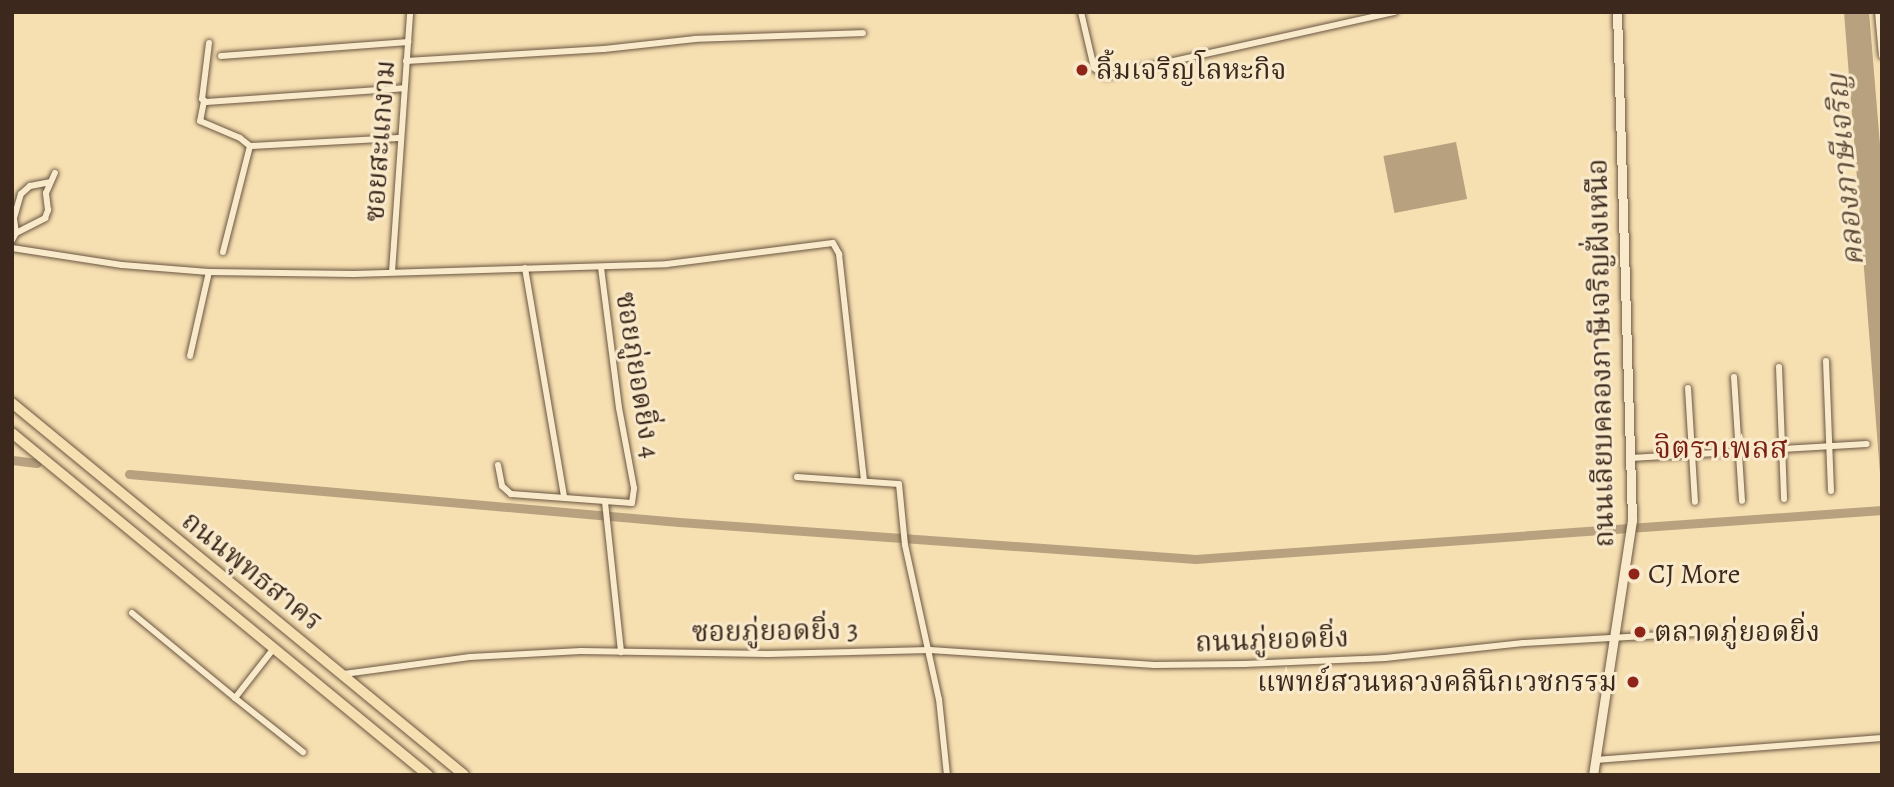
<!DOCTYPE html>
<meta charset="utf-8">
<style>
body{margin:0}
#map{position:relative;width:1894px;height:787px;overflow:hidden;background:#f6dfb1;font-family:Alegreya,"Noto Serif Thai",serif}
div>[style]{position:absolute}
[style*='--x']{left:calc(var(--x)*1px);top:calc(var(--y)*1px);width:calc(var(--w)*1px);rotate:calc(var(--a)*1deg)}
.water>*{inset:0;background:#b7a17e;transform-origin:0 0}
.canal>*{height:9px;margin:-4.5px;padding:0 4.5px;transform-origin:4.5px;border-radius:4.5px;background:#b7a17e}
.roads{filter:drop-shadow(0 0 2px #6a5641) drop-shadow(0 0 2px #6a5641)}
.street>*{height:6px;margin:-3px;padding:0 3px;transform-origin:3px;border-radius:3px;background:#f9eacc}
.secondary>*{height:9px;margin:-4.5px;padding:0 4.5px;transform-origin:4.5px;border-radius:4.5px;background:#f9eacc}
.primary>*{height:10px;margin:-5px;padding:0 5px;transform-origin:5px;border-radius:5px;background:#f6dfb1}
.dots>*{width:19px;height:19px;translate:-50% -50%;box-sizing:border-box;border:4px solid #f9eacc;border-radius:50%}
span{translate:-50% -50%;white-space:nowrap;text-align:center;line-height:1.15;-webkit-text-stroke:6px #f9eacc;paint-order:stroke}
.poi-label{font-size:28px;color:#3c281c}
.left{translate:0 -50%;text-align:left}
.right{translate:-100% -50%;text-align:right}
.street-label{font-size:28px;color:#3c281c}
.water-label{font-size:30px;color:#614c39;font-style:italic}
.neighbourhood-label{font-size:30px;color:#7a1f14}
.frame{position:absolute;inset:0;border:14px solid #3c281c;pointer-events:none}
</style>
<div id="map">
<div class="water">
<i style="clip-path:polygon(1844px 12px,1869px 12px,1882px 169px,1882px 499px)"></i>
<i style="left:1456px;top:142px;width:58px;height:74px;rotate:79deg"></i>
</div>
<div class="canal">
<i style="--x:12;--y:460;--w:25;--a:7"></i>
<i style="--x:129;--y:474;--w:552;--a:4.99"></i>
<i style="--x:679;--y:522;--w:518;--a:4.09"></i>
<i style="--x:1196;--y:559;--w:688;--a:-4.09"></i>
</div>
<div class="roads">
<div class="street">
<i style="--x:1081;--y:12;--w:57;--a:76.9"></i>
<i style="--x:1094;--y:68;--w:14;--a:34"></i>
<i style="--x:1106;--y:76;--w:296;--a:-12.5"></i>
<i style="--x:1878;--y:12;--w:44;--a:84.8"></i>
<i style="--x:209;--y:43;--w:56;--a:97.1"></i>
<i style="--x:202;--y:99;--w:5;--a:37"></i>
<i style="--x:206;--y:102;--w:198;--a:-4"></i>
<i style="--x:221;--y:56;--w:188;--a:-4.3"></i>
<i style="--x:406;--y:61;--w:198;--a:-3.5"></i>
<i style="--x:604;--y:49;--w:92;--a:-6.3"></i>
<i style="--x:695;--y:39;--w:168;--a:-2"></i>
<i style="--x:204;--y:101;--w:20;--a:101"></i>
<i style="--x:200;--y:121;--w:43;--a:23"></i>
<i style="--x:240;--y:138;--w:13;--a:39"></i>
<i style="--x:16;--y:233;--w:15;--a:-98"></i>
<i style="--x:14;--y:218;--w:25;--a:-74"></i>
<i style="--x:21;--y:194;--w:12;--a:-42"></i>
<i style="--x:30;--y:186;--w:20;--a:-11"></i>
<i style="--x:12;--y:240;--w:8;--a:-60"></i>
<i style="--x:16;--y:233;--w:33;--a:-27"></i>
<i style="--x:45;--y:218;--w:9;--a:-69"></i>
<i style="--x:48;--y:210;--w:17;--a:-97"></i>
<i style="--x:46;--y:193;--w:22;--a:-66"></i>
<i style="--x:12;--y:248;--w:111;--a:8.8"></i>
<i style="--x:122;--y:265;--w:87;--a:4.6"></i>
<i style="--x:209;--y:272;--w:145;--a:0.8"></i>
<i style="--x:354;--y:274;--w:313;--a:-1.8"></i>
<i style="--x:667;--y:264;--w:167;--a:-7.2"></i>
<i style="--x:833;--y:243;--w:13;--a:61"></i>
<i style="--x:839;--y:254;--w:228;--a:83.7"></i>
<i style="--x:223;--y:252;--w:109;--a:-75.7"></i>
<i style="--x:250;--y:146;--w:150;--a:-3.1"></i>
<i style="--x:525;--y:268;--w:232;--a:80.3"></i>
<i style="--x:392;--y:272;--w:261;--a:-86"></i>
<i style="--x:190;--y:356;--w:86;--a:-77.3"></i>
<i style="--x:1826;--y:361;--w:130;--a:87.8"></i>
<i style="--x:1779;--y:367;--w:132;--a:87.8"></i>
<i style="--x:1734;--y:377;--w:124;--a:86.3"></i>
<i style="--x:1688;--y:388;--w:114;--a:86.5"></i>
<i style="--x:1631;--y:458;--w:236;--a:-3.4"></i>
<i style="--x:498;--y:465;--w:21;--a:79"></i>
<i style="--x:502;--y:486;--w:12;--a:42"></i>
<i style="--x:511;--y:494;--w:121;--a:4.3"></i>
<i style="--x:632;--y:503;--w:15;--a:-82"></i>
<i style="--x:634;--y:488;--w:81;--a:-100.6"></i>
<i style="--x:619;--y:408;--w:142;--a:-97.3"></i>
<i style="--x:797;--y:477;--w:102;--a:3.9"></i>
<i style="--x:899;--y:484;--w:61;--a:84.4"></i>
<i style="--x:905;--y:545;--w:158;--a:77.6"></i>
<i style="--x:939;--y:699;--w:76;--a:84"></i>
<i style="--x:605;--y:502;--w:151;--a:83.9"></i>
<i style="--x:132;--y:613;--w:134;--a:39.5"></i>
<i style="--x:235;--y:698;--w:63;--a:-52"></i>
<i style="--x:344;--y:674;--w:127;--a:-7.7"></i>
<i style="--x:470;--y:657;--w:111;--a:-3.1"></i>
<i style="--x:581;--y:651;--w:187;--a:0.9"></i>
<i style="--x:768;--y:654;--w:162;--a:-1.4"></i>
<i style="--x:930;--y:650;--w:225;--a:3.8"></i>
<i style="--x:1154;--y:665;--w:90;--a:-0.6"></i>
<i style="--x:1244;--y:664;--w:141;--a:-2.4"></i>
<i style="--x:1385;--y:658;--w:139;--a:-6.2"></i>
<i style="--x:1523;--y:643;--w:210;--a:-3.3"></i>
<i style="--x:235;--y:698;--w:87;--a:38.5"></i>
<i style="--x:1595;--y:760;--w:288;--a:-4.4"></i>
</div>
<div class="secondary">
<i style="--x:1593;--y:775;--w:258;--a:-81.3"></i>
<i style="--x:1632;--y:520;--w:508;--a:-91.69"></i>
</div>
<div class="primary">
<i style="--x:12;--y:403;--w:585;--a:39.45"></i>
<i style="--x:12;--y:433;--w:539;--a:39.42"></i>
</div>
</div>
<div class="dots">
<i style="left:1082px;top:70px;background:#8f2418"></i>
<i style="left:1634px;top:574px;background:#8f2418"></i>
<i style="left:1640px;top:632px;background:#8f2418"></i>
<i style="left:1633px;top:682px;background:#8f2418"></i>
</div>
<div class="poi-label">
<span class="left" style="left:1096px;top:70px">ลิ้มเจริญโลหะกิจ</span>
<span class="left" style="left:1648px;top:574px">CJ More</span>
<span class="left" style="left:1654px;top:632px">ตลาดภู่ยอดยิ่ง</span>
<span class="right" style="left:1617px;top:682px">แพทย์สวนหลวงคลินิกเวชกรรม</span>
</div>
<div class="street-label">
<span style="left:380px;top:141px;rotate:-86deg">ซอยสะแกงาม</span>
<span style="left:1601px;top:353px;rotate:-91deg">ถนนเลียบคลองภาษีเจริญฝั่งเหนือ</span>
<span style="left:638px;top:375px;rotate:81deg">ซอยภู่ยอดยิ่ง 4</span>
<span style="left:252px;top:571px;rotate:39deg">ถนนพุทธสาคร</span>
<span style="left:775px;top:631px;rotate:-1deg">ซอยภู่ยอดยิ่ง 3</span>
<span style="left:1272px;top:640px;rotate:-2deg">ถนนภู่ยอดยิ่ง</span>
</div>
<div class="water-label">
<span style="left:1845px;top:170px;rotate:-95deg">คลองภาษีเจริญ</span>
</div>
<div class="neighbourhood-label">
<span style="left:1721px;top:448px">จิตราเพลส</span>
</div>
<div class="frame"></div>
</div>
